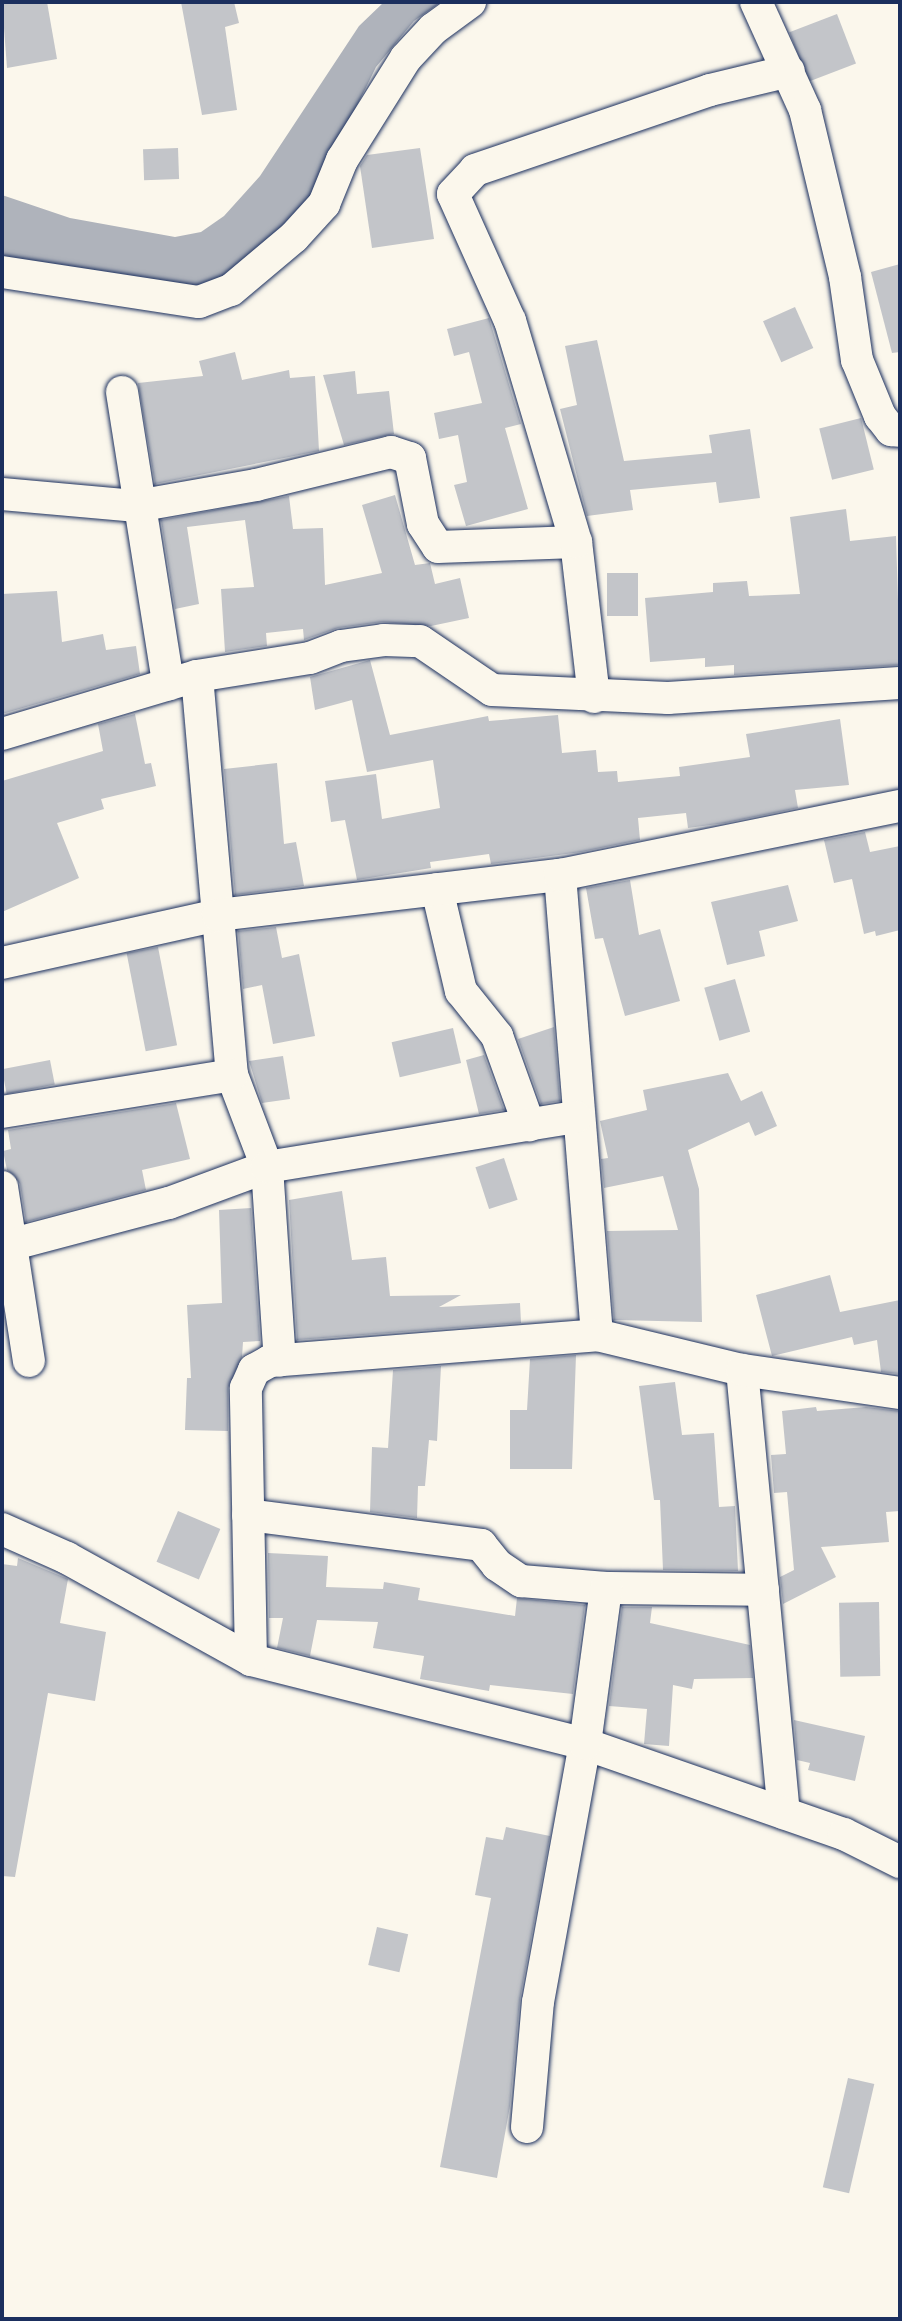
<!DOCTYPE html>
<style>
body{margin:0}
#map{position:relative;width:902px;height:2321px;overflow:hidden;background:#fbf7ec;font-family:"Indie Flower",sans-serif}
div>[style]{position:absolute}
[style*='--x']{left:calc(var(--x)*1px);top:calc(var(--y)*1px);width:calc(var(--w)*1px);rotate:calc(var(--a)*1deg)}
.water>*{inset:0;background:#afb3bb}
.building>*{inset:0;background:#c3c5c9;transform-origin:0 0}
.roads{filter:drop-shadow(0 0 2px #1b2f5e) drop-shadow(0 0 2px #1b2f5e)}
.minor>*{height:32px;margin:-16px;padding:0 16px;transform-origin:16px;border-radius:16px;background:#fbf7ec}
span{translate:-50% -50%;white-space:nowrap;text-align:center;line-height:1.15;-webkit-text-stroke:5px #fbf7ec;paint-order:stroke}
.frame{position:absolute;inset:0;border:4px solid #1b2f5e;pointer-events:none}
</style>
<div id="map">
<div class="water">
<i style="clip-path:polygon(384px 2px,441px 2px,414px 21px,376px 67px,310px 201px,226px 280px,204px 289px,2px 262px,2px 195px,70px 218px,175px 237px,201px 232px,224px 216px,260px 176px,359px 26px)"></i>
</div>
<div class="building">
<i style="clip-path:polygon(2px 2px,47px 2px,57px 59px,7px 68px)"></i>
<i style="clip-path:polygon(181px 2px,234px 2px,239px 23px,225px 27px,237px 110px,202px 115px)"></i>
<i style="left:837px;top:14px;width:53px;height:51px;rotate:69deg"></i>
<i style="left:178px;top:148px;width:31px;height:35px;rotate:88deg"></i>
<i style="clip-path:polygon(420px 148px,434px 239px,372px 248px,360px 166px,367px 155px)"></i>
<i style="clip-path:polygon(900px 264px,900px 352px,892px 353px,871px 272px)"></i>
<i style="left:795px;top:307px;width:45px;height:35px;rotate:66deg"></i>
<i style="clip-path:polygon(489px 318px,521px 424px,505px 428px,528px 509px,466px 526px,454px 485px,467px 482px,458px 435px,439px 439px,434px 413px,482px 403px,469px 352px,454px 356px,447px 329px)"></i>
<i style="clip-path:polygon(597px 340px,624px 461px,712px 453px,709px 435px,750px 429px,760px 498px,719px 503px,716px 482px,630px 490px,633px 510px,587px 516px,560px 409px,577px 405px,565px 346px)"></i>
<i style="clip-path:polygon(235px 352px,242px 380px,289px 370px,290px 378px,315px 376px,319px 451px,155px 484px,138px 383px,203px 376px,199px 361px)"></i>
<i style="clip-path:polygon(355px 371px,357px 394px,389px 391px,394px 434px,344px 445px,323px 375px)"></i>
<i style="left:861px;top:418px;width:53px;height:43px;rotate:76deg"></i>
<i style="clip-path:polygon(395px 495px,415px 565px,430px 563px,435px 584px,460px 578px,469px 618px,431px 626px,382px 622px,338px 628px,304px 640px,303px 629px,266px 633px,267px 646px,225px 652px,221px 589px,254px 587px,245px 520px,187px 527px,199px 604px,175px 609px,161px 520px,289px 496px,293px 529px,323px 528px,325px 585px,382px 573px,362px 505px)"></i>
<i style="clip-path:polygon(846px 509px,850px 541px,896px 536px,900px 665px,734px 675px,734px 665px,705px 667px,705px 658px,650px 662px,645px 598px,713px 592px,713px 583px,747px 581px,749px 596px,800px 594px,790px 517px)"></i>
<i style="left:607px;top:573px;width:31px;height:43px"></i>
<i style="clip-path:polygon(57px 591px,62px 642px,103px 634px,106px 650px,136px 646px,140px 674px,2px 714px,2px 594px)"></i>
<i style="clip-path:polygon(370px 660px,390px 735px,488px 716px,489px 721px,558px 715px,562px 753px,596px 750px,598px 772px,617px 771px,618px 782px,680px 776px,679px 767px,750px 757px,746px 734px,840px 719px,849px 785px,795px 790px,798px 808px,725px 823px,688px 828px,686px 813px,638px 818px,640px 840px,581px 852px,491px 864px,489px 854px,430px 862px,431px 868px,357px 880px,345px 820px,331px 822px,325px 781px,376px 774px,382px 819px,440px 808px,433px 760px,367px 772px,352px 700px,315px 710px,310px 677px)"></i>
<i style="clip-path:polygon(135px 714px,145px 764px,151px 763px,156px 786px,101px 799px,104px 809px,57px 823px,79px 878px,2px 912px,2px 781px,103px 751px,98px 724px)"></i>
<i style="clip-path:polygon(277px 763px,284px 844px,296px 842px,304px 886px,235px 895px,224px 769px)"></i>
<i style="clip-path:polygon(865px 832px,870px 852px,900px 846px,900px 930px,876px 936px,875px 931px,864px 934px,852px 879px,834px 883px,824px 840px)"></i>
<i style="clip-path:polygon(630px 880px,639px 935px,660px 929px,680px 1001px,625px 1016px,603px 938px,595px 939px,586px 888px)"></i>
<i style="clip-path:polygon(788px 885px,798px 921px,759px 931px,765px 956px,727px 965px,711px 902px)"></i>
<i style="clip-path:polygon(276px 927px,282px 958px,299px 954px,315px 1036px,273px 1044px,262px 985px,243px 989px,238px 931px)"></i>
<i style="left:158px;top:947px;width:100px;height:32px;rotate:79deg"></i>
<i style="left:735px;top:979px;width:55px;height:32px;rotate:74deg"></i>
<i style="clip-path:polygon(554px 1027px,560px 1101px,541px 1104px,518px 1039px)"></i>
<i style="left:453px;top:1028px;width:36px;height:63px;rotate:77deg"></i>
<i style="clip-path:polygon(484px 1055px,504px 1110px,479px 1114px,466px 1060px)"></i>
<i style="clip-path:polygon(283px 1056px,290px 1099px,262px 1103px,249px 1061px)"></i>
<i style="left:50px;top:1060px;width:25px;height:49px;rotate:79deg"></i>
<i style="clip-path:polygon(728px 1073px,741px 1101px,762px 1091px,777px 1126px,755px 1136px,749px 1122px,688px 1150px,699px 1189px,702px 1322px,614px 1320px,607px 1231px,678px 1230px,663px 1176px,604px 1188px,601px 1159px,608px 1158px,600px 1121px,647px 1110px,643px 1090px)"></i>
<i style="clip-path:polygon(176px 1103px,190px 1159px,142px 1170px,146px 1190px,26px 1222px,20px 1184px,7px 1170px,3px 1151px,11px 1149px,8px 1130px)"></i>
<i style="left:504px;top:1158px;width:44px;height:30px;rotate:72deg"></i>
<i style="clip-path:polygon(342px 1191px,352px 1260px,386px 1257px,390px 1296px,461px 1295px,439px 1307px,520px 1303px,521px 1323px,297px 1340px,289px 1200px)"></i>
<i style="clip-path:polygon(251px 1208px,260px 1341px,243px 1342px,242px 1357px,228px 1388px,228px 1431px,185px 1430px,187px 1378px,191px 1378px,187px 1305px,222px 1303px,219px 1210px)"></i>
<i style="clip-path:polygon(830px 1275px,840px 1312px,900px 1300px,900px 1374px,881px 1372px,877px 1340px,854px 1345px,852px 1337px,772px 1356px,756px 1295px)"></i>
<i style="clip-path:polygon(576px 1355px,572px 1469px,510px 1469px,510px 1410px,527px 1410px,530px 1359px)"></i>
<i style="clip-path:polygon(441px 1366px,437px 1441px,429px 1440px,425px 1486px,418px 1486px,417px 1518px,370px 1512px,372px 1447px,388px 1448px,393px 1370px)"></i>
<i style="clip-path:polygon(675px 1382px,682px 1435px,714px 1433px,719px 1507px,735px 1506px,738px 1571px,663px 1570px,660px 1500px,654px 1500px,639px 1386px)"></i>
<i style="clip-path:polygon(816px 1407px,817px 1411px,866px 1407px,900px 1411px,900px 1511px,886px 1512px,889px 1542px,821px 1547px,836px 1577px,783px 1604px,780px 1577px,794px 1570px,787px 1492px,774px 1493px,771px 1455px,786px 1454px,782px 1411px)"></i>
<i style="left:178px;top:1511px;width:46px;height:55px;rotate:23deg"></i>
<i style="clip-path:polygon(268px 1553px,328px 1556px,326px 1587px,383px 1589px,384px 1582px,420px 1588px,418px 1600px,515px 1616px,517px 1598px,585px 1605px,573px 1694px,490px 1685px,489px 1691px,420px 1679px,424px 1656px,373px 1648px,378px 1622px,317px 1620px,310px 1656px,277px 1648px,283px 1618px,269px 1618px)"></i>
<i style="clip-path:polygon(18px 1558px,68px 1579px,60px 1623px,106px 1632px,95px 1701px,48px 1693px,15px 1877px,2px 1876px,2px 1564px,17px 1566px)"></i>
<i style="left:879px;top:1602px;width:74px;height:40px;rotate:89deg"></i>
<i style="clip-path:polygon(622px 1607px,652px 1607px,650px 1623px,750px 1645px,753px 1678px,694px 1679px,692px 1689px,673px 1685px,669px 1746px,644px 1744px,647px 1709px,609px 1706px)"></i>
<i style="clip-path:polygon(794px 1720px,865px 1736px,855px 1781px,808px 1770px,810px 1763px,797px 1760px)"></i>
<i style="clip-path:polygon(506px 1827px,550px 1836px,520px 1999px,510px 2106px,497px 2178px,440px 2167px,491px 1898px,475px 1895px,486px 1837px,503px 1840px)"></i>
<i style="left:377px;top:1927px;width:32px;height:39px;rotate:13deg"></i>
<i style="left:848px;top:2078px;width:27px;height:112px;rotate:13deg"></i>
</div>
<div class="roads">
<div class="minor">
<i style="--x:756;--y:2;--w:119;--a:65.6"></i>
<i style="--x:805;--y:110;--w:172;--a:76.5"></i>
<i style="--x:845;--y:277;--w:84;--a:81.8"></i>
<i style="--x:857;--y:360;--w:61;--a:67.7"></i>
<i style="--x:880;--y:416;--w:18;--a:52"></i>
<i style="--x:891;--y:430;--w:9;--a:6"></i>
<i style="--x:2;--y:272;--w:199;--a:8.7"></i>
<i style="--x:199;--y:302;--w:34;--a:-21"></i>
<i style="--x:231;--y:290;--w:82;--a:-40.1"></i>
<i style="--x:294;--y:237;--w:45;--a:-47.7"></i>
<i style="--x:324;--y:204;--w:48;--a:-67.8"></i>
<i style="--x:342;--y:160;--w:120;--a:-57.9"></i>
<i style="--x:406;--y:58;--w:40;--a:-47"></i>
<i style="--x:433;--y:29;--w:46;--a:-36.1"></i>
<i style="--x:122;--y:392;--w:296;--a:81"></i>
<i style="--x:2;--y:494;--w:136;--a:5.1"></i>
<i style="--x:137;--y:506;--w:121;--a:-10"></i>
<i style="--x:256;--y:485;--w:139;--a:-13.7"></i>
<i style="--x:391;--y:452;--w:20;--a:18"></i>
<i style="--x:410;--y:458;--w:67;--a:78.9"></i>
<i style="--x:423;--y:524;--w:27;--a:57"></i>
<i style="--x:438;--y:547;--w:138;--a:-2.1"></i>
<i style="--x:197;--y:676;--w:401;--a:85"></i>
<i style="--x:232;--y:1075;--w:98;--a:69.2"></i>
<i style="--x:267;--y:1167;--w:194;--a:86.2"></i>
<i style="--x:594;--y:697;--w:156;--a:-96.6"></i>
<i style="--x:576;--y:542;--w:231;--a:-106.6"></i>
<i style="--x:510;--y:321;--w:139;--a:-114.2"></i>
<i style="--x:453;--y:194;--w:33;--a:-47"></i>
<i style="--x:475;--y:170;--w:248;--a:-18.8"></i>
<i style="--x:710;--y:90;--w:81;--a:-13.5"></i>
<i style="--x:2;--y:734;--w:203;--a:-16.6"></i>
<i style="--x:197;--y:676;--w:114;--a:-9.1"></i>
<i style="--x:310;--y:658;--w:33;--a:-21"></i>
<i style="--x:341;--y:646;--w:43;--a:-7.9"></i>
<i style="--x:384;--y:640;--w:36;--a:2"></i>
<i style="--x:420;--y:641;--w:87;--a:34.2"></i>
<i style="--x:492;--y:690;--w:176;--a:2.6"></i>
<i style="--x:668;--y:698;--w:232;--a:-3.7"></i>
<i style="--x:560;--y:875;--w:461;--a:85.4"></i>
<i style="--x:437;--y:889;--w:105;--a:76.8"></i>
<i style="--x:461;--y:991;--w:58;--a:51.3"></i>
<i style="--x:497;--y:1036;--w:95;--a:70.2"></i>
<i style="--x:2;--y:963;--w:221;--a:-12.5"></i>
<i style="--x:218;--y:915;--w:344;--a:-6.7"></i>
<i style="--x:560;--y:875;--w:347;--a:-11.5"></i>
<i style="--x:2;--y:1112;--w:233;--a:-9.1"></i>
<i style="--x:2;--y:1187;--w:176;--a:81.2"></i>
<i style="--x:2;--y:1247;--w:173;--a:-14.8"></i>
<i style="--x:169;--y:1203;--w:104;--a:-20.2"></i>
<i style="--x:267;--y:1167;--w:313;--a:-9.2"></i>
<i style="--x:742;--y:1370;--w:445;--a:84.6"></i>
<i style="--x:248;--y:1515;--w:235;--a:7.3"></i>
<i style="--x:481;--y:1545;--w:26;--a:51"></i>
<i style="--x:497;--y:1565;--w:29;--a:34"></i>
<i style="--x:521;--y:1581;--w:85;--a:4.7"></i>
<i style="--x:606;--y:1588;--w:157;--a:0.7"></i>
<i style="--x:2;--y:1529;--w:71;--a:24"></i>
<i style="--x:67;--y:1558;--w:210;--a:29"></i>
<i style="--x:251;--y:1660;--w:344;--a:14.1"></i>
<i style="--x:585;--y:1744;--w:274;--a:19.2"></i>
<i style="--x:844;--y:1834;--w:63;--a:26.6"></i>
<i style="--x:251;--y:1660;--w:272;--a:-91.1"></i>
<i style="--x:246;--y:1388;--w:20;--a:-66"></i>
<i style="--x:254;--y:1370;--w:18;--a:-29"></i>
<i style="--x:270;--y:1361;--w:328;--a:-4.5"></i>
<i style="--x:597;--y:1335;--w:149;--a:13.6"></i>
<i style="--x:742;--y:1370;--w:160;--a:8.3"></i>
<i style="--x:527;--y:2127;--w:125;--a:-85"></i>
<i style="--x:538;--y:2002;--w:262;--a:-79.7"></i>
<i style="--x:585;--y:1744;--w:157;--a:-82.3"></i>
</div>
</div>
<div class="frame"></div>
</div>
